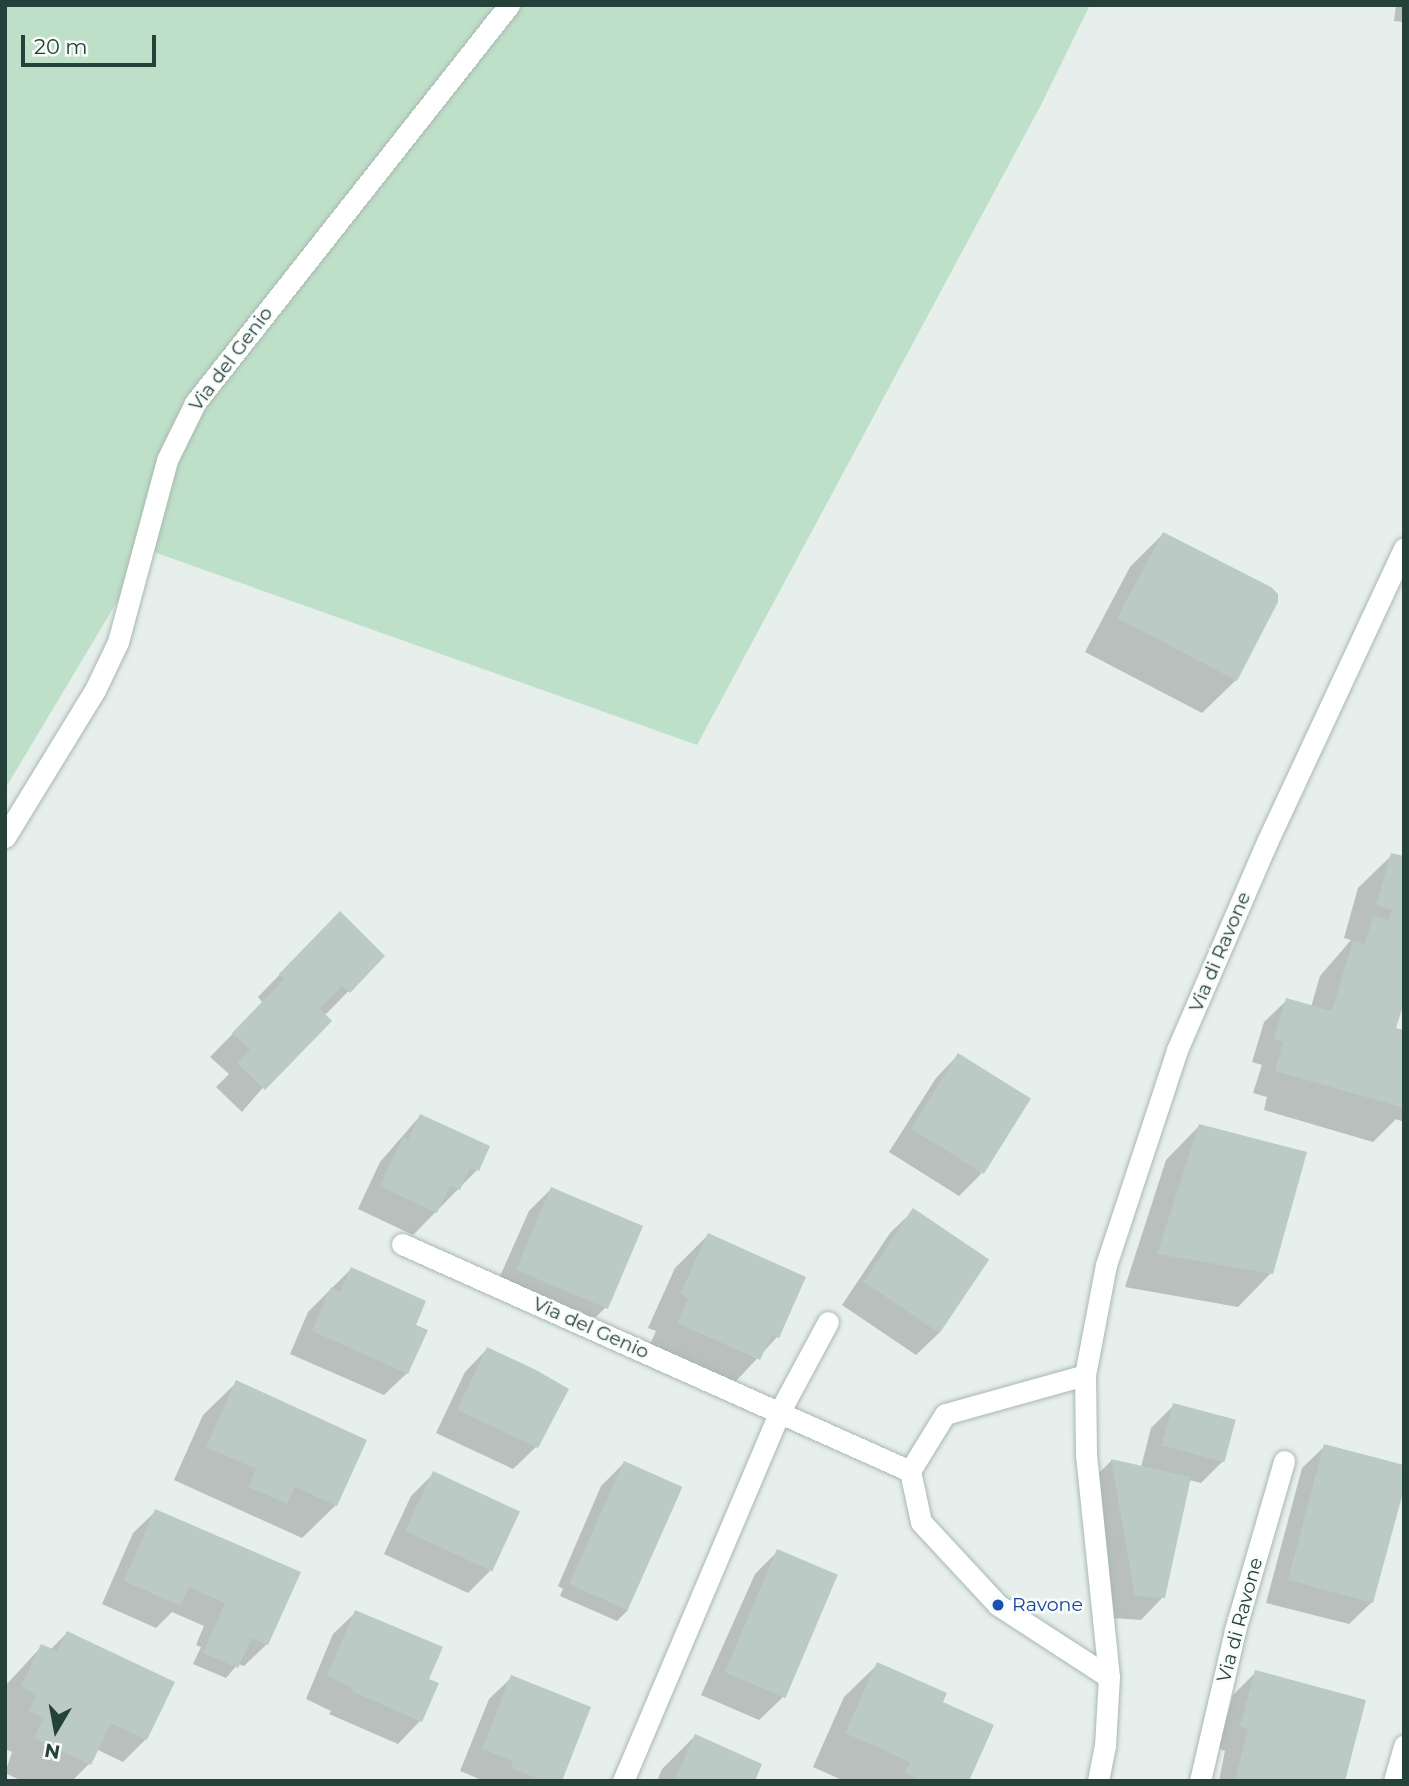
<!DOCTYPE html>
<style>
body{margin:0}
#map{position:relative;width:1409px;height:1786px;overflow:hidden;background:#e6efeb;font-family:Montserrat,sans-serif}
div>[style]{position:absolute}
[style*='--x']{left:calc(var(--x)*1px);top:calc(var(--y)*1px);width:calc(var(--w)*1px);rotate:calc(var(--a)*1deg)}
.green>*{inset:0;background:#bfe0c8}
.shadow>*{inset:0;background:#0003}
.building>*{inset:0;background:#bbcac4;transform-origin:0 0}
.roads{filter:drop-shadow(0 0 2px #a8b8b2) drop-shadow(0 0 2px #a8b8b2)}
.minor>*{height:21px;margin:-10.5px;padding:0 10.5px;transform-origin:10.5px;border-radius:10.5px;background:#fff}
.dots>*{width:19px;height:19px;translate:-50% -50%;box-sizing:border-box;border:4px solid #f7fbf9;border-radius:50%}
span{translate:-50% -50%;white-space:nowrap;text-align:center;line-height:1.15;-webkit-text-stroke:5px #f7fbf9;paint-order:stroke}
.street-label{font-size:19px;color:#24423a}
.transit-label{font-size:19px;color:#164399}
.left{translate:0 -50%;text-align:left}
.frame{position:absolute;inset:0;border:7px solid #24423a;pointer-events:none}
.north{position:absolute;left:21px;top:1695px;width:70px;height:70px;-webkit-text-stroke:5px #f7fbf9;paint-order:stroke;rotate:190deg;font-size:19px;font-weight:700;line-height:28px;text-align:center;color:#24423a}
.north::after{content:'';display:block;margin:auto;width:24px;height:32px;background:#24423a;clip-path:polygon(50% 0,100% 100%,50% 72%,0 100%)}
.scale{position:absolute;left:21px;top:35px;width:135px;height:32px;box-sizing:border-box;border:4px solid #24423a;border-top:0;padding-left:9px;font-size:21px;line-height:24px;white-space:nowrap;color:#24423a;-webkit-text-stroke:5px #f7fbf9;paint-order:stroke}
</style>
<div id="map">
<div class="green">
<i style="clip-path:polygon(5px 5px,1090px 5px,1041px 105px,697px 745px,148px 550px,5px 789px)"></i>
</div>
<div class="shadow">
<i style="clip-path:polygon(1396px 5px,1404px 5px,1404px 22px,1394px 21px)"></i>
<i style="clip-path:polygon(1163px 534px,1236px 680px,1202px 713px,1085px 652px,1130px 567px)"></i>
<i style="clip-path:polygon(1392px 855px,1394px 1029px,1404px 1032px,1404px 1122px,1396px 1119px,1373px 1142px,1264px 1110px,1267px 1097px,1253px 1093px,1262px 1065px,1252px 1062px,1264px 1022px,1287px 1000px,1311px 1007px,1320px 976px,1351px 940px,1344px 938px,1358px 888px)"></i>
<i style="clip-path:polygon(317px 936px,383px 956px,324px 1016px,242px 1112px,216px 1087px,229px 1074px,210px 1057px,263px 1003px,258px 997px)"></i>
<i style="clip-path:polygon(958px 1055px,981px 1174px,959px 1196px,889px 1152px,936px 1078px)"></i>
<i style="clip-path:polygon(420px 1116px,488px 1147px,477px 1170px,413px 1235px,358px 1209px,380px 1162px)"></i>
<i style="clip-path:polygon(1199px 1126px,1271px 1273px,1238px 1307px,1125px 1287px,1166px 1160px)"></i>
<i style="clip-path:polygon(551px 1189px,605px 1308px,583px 1330px,493px 1292px,529px 1211px)"></i>
<i style="clip-path:polygon(913px 1211px,939px 1333px,916px 1355px,842px 1305px,890px 1233px)"></i>
<i style="clip-path:polygon(708px 1235px,777px 1337px,726px 1392px,645px 1356px,656px 1331px,648px 1328px,675px 1268px)"></i>
<i style="clip-path:polygon(351px 1269px,414px 1326px,407px 1373px,384px 1395px,290px 1354px,308px 1312px)"></i>
<i style="clip-path:polygon(487px 1349px,536px 1447px,513px 1469px,436px 1433px,465px 1372px)"></i>
<i style="clip-path:polygon(237px 1382px,336px 1505px,302px 1538px,174px 1480px,203px 1415px)"></i>
<i style="clip-path:polygon(1174px 1405px,1224px 1460px,1201px 1483px,1189px 1480px,1163px 1597px,1141px 1620px,1113px 1618px,1089px 1483px,1111px 1461px,1141px 1467px,1151px 1428px)"></i>
<i style="clip-path:polygon(1325px 1446px,1372px 1602px,1349px 1624px,1266px 1603px,1302px 1468px)"></i>
<i style="clip-path:polygon(624px 1463px,628px 1610px,617px 1621px,560px 1596px,563px 1589px,558px 1586px,601px 1486px)"></i>
<i style="clip-path:polygon(434px 1473px,490px 1571px,468px 1593px,384px 1554px,411px 1496px)"></i>
<i style="clip-path:polygon(156px 1511px,267px 1644px,244px 1666px,238px 1664px,226px 1678px,193px 1664px,201px 1647px,196px 1645px,204px 1626px,172px 1612px,156px 1628px,102px 1604px,133px 1533px)"></i>
<i style="clip-path:polygon(778px 1551px,782px 1698px,759px 1720px,701px 1695px,755px 1574px)"></i>
<i style="clip-path:polygon(356px 1612px,427px 1680px,420px 1721px,398px 1744px,329px 1714px,331px 1711px,306px 1699px,333px 1634px)"></i>
<i style="clip-path:polygon(67px 1633px,146px 1739px,123px 1762px,96px 1749px,89px 1764px,72px 1781px,22px 1781px,5px 1773px,12px 1752px,5px 1749px,5px 1686px,42px 1646px,50px 1650px)"></i>
<i style="clip-path:polygon(878px 1664px,941px 1703px,967px 1781px,844px 1781px,813px 1767px,844px 1697px)"></i>
<i style="clip-path:polygon(1256px 1672px,1343px 1781px,1219px 1781px,1225px 1751px,1218px 1748px,1233px 1695px)"></i>
<i style="clip-path:polygon(512px 1677px,560px 1781px,484px 1781px,460px 1771px,489px 1699px)"></i>
<i style="clip-path:polygon(695px 1736px,753px 1781px,657px 1781px,662px 1769px)"></i>
</div>
<div class="building">
<i style="clip-path:polygon(1163px 532px,1271px 587px,1278px 594px,1278px 602px,1237px 681px,1117px 618px)"></i>
<i style="clip-path:polygon(1391px 853px,1404px 856px,1404px 1003px,1396px 1028px,1404px 1030px,1404px 1108px,1275px 1071px,1283px 1042px,1274px 1039px,1286px 998px,1332px 1011px,1353px 941px,1365px 944px,1373px 916px,1389px 920px,1392px 910px,1376px 905px)"></i>
<i style="clip-path:polygon(340px 911px,385px 956px,350px 993px,342px 986px,320px 1009px,332px 1021px,265px 1090px,237px 1063px,250px 1050px,232px 1033px,284px 979px,279px 974px)"></i>
<i style="left:958px;top:1053px;width:86px;height:89px;rotate:32deg"></i>
<i style="clip-path:polygon(420px 1114px,490px 1146px,479px 1171px,470px 1168px,460px 1190px,450px 1186px,437px 1213px,380px 1186px,403px 1137px,408px 1140px)"></i>
<i style="clip-path:polygon(1199px 1124px,1307px 1152px,1273px 1274px,1157px 1254px)"></i>
<i style="left:551px;top:1187px;width:100px;height:90px;rotate:23deg"></i>
<i style="left:913px;top:1208px;width:92px;height:89px;rotate:34deg"></i>
<i style="clip-path:polygon(708px 1233px,806px 1277px,779px 1338px,772px 1335px,760px 1360px,677px 1323px,688px 1298px,680px 1294px)"></i>
<i style="clip-path:polygon(351px 1267px,426px 1301px,416px 1325px,428px 1330px,408px 1374px,312px 1331px,331px 1287px,340px 1292px)"></i>
<i style="clip-path:polygon(487px 1347px,536px 1370px,569px 1389px,538px 1448px,457px 1410px)"></i>
<i style="clip-path:polygon(236px 1380px,367px 1440px,337px 1506px,295px 1487px,287px 1504px,248px 1487px,256px 1469px,206px 1447px)"></i>
<i style="left:1173px;top:1403px;width:65px;height:44px;rotate:15deg"></i>
<i style="clip-path:polygon(1324px 1444px,1404px 1465px,1404px 1489px,1373px 1603px,1288px 1580px)"></i>
<i style="clip-path:polygon(1111px 1459px,1191px 1477px,1165px 1598px,1135px 1596px)"></i>
<i style="left:624px;top:1461px;width:64px;height:135px;rotate:24deg"></i>
<i style="left:433px;top:1471px;width:96px;height:66px;rotate:25deg"></i>
<i style="clip-path:polygon(155px 1509px,301px 1572px,268px 1645px,252px 1638px,238px 1668px,203px 1653px,225px 1603px,189px 1587px,180px 1606px,124px 1581px)"></i>
<i style="left:777px;top:1549px;width:66px;height:134px;rotate:23deg"></i>
<i style="clip-path:polygon(355px 1610px,443px 1647px,429px 1679px,439px 1683px,422px 1722px,351px 1691px,352px 1688px,327px 1676px)"></i>
<i style="clip-path:polygon(67px 1631px,175px 1682px,147px 1740px,111px 1723px,91px 1765px,34px 1738px,44px 1718px,29px 1711px,36px 1694px,21px 1686px,41px 1644px,57px 1651px)"></i>
<i style="clip-path:polygon(877px 1662px,947px 1693px,943px 1702px,994px 1725px,969px 1781px,922px 1781px,905px 1773px,910px 1762px,845px 1733px)"></i>
<i style="clip-path:polygon(1255px 1670px,1366px 1700px,1345px 1781px,1235px 1780px,1248px 1729px,1240px 1726px)"></i>
<i style="clip-path:polygon(511px 1675px,591px 1707px,562px 1781px,544px 1781px,511px 1768px,513px 1761px,482px 1749px)"></i>
<i style="clip-path:polygon(695px 1734px,762px 1764px,755px 1781px,674px 1781px)"></i>
</div>
<div class="roads">
<div class="minor">
<i style="--x:5;--y:837;--w:172;--a:-58.5"></i>
<i style="--x:95;--y:690;--w:53;--a:-64.4"></i>
<i style="--x:118;--y:642;--w:188;--a:-74.9"></i>
<i style="--x:167;--y:460;--w:64;--a:-63.8"></i>
<i style="--x:195;--y:403;--w:507;--a:-51.73"></i>
<i style="--x:402;--y:1244;--w:556;--a:24.08"></i>
<i style="--x:1085;--y:1375;--w:145;--a:164.4"></i>
<i style="--x:945;--y:1414;--w:67;--a:121.6"></i>
<i style="--x:910;--y:1471;--w:52;--a:77.8"></i>
<i style="--x:921;--y:1522;--w:113;--a:47.1"></i>
<i style="--x:998;--y:1605;--w:132;--a:33"></i>
<i style="--x:623;--y:1781;--w:402;--a:-67"></i>
<i style="--x:780;--y:1411;--w:101;--a:-61.7"></i>
<i style="--x:1098;--y:1781;--w:36;--a:-79"></i>
<i style="--x:1105;--y:1746;--w:69;--a:-86.7"></i>
<i style="--x:1109;--y:1677;--w:225;--a:-95.9"></i>
<i style="--x:1086;--y:1453;--w:78;--a:-90.7"></i>
<i style="--x:1085;--y:1375;--w:112;--a:-79.2"></i>
<i style="--x:1106;--y:1265;--w:226;--a:-71.7"></i>
<i style="--x:1177;--y:1050;--w:227;--a:-66.6"></i>
<i style="--x:1267;--y:842;--w:324;--a:-65"></i>
<i style="--x:1200;--y:1781;--w:155;--a:-76.9"></i>
<i style="--x:1235;--y:1630;--w:176;--a:-73.8"></i>
<i style="--x:1394;--y:1781;--w:37;--a:-74"></i>
</div>
</div>
<div class="dots">
<i style="left:998px;top:1605px;background:#1a4fb4"></i>
</div>
<div class="street-label">
<span style="left:231px;top:359px;rotate:-53deg">Via del Genio</span>
<span style="left:1220px;top:952px;rotate:-67deg">Via di Ravone</span>
<span style="left:591px;top:1328px;rotate:24deg">Via del Genio</span>
<span style="left:1240px;top:1620px;rotate:-75deg">Via di Ravone</span>
</div>
<div class="transit-label">
<span class="left" style="left:1012px;top:1605px">Ravone</span>
</div>
<div class="frame"></div>
<div class="north">N</div>
<div class="scale">20 m</div>
</div>
